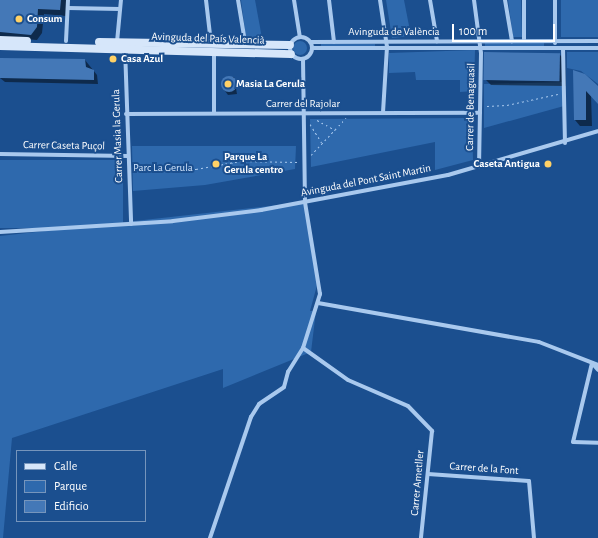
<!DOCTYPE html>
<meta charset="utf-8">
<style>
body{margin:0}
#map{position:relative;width:598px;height:538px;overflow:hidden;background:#1b4f8f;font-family:"Alegreya Sans",sans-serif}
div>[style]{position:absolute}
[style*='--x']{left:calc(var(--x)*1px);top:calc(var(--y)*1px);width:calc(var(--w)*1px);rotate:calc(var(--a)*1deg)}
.green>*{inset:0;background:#2e69ad;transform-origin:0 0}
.round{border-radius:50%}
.water>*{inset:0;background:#3c6290}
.shadow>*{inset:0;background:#0007}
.building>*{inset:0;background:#4478b7;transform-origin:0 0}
.path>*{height:1px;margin-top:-0.5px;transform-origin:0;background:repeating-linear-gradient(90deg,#a9c9ee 0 2px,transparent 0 5px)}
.street>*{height:4px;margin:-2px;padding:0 2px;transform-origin:2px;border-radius:2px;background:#a9c9ee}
.street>.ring{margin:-2px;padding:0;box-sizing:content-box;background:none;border:4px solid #a9c9ee;border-radius:50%}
.secondary>*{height:8px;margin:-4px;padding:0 4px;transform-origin:4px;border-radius:4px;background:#d6e6fa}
.dots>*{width:11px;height:11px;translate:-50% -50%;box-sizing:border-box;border:2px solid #1b4f8f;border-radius:50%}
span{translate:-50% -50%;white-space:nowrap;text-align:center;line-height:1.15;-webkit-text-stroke:4px #1b4f8f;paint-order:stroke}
.poi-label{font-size:11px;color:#fff;font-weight:700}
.left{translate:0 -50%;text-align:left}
.right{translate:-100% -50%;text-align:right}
.street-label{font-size:11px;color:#fff}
.park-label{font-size:11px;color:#cfe3fa}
.legend{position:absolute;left:16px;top:450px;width:130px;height:72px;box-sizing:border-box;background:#1b4f8f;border:1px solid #7695bc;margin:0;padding:5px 7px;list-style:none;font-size:12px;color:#fff}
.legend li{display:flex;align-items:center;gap:8px;height:20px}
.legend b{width:20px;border:1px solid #7695bc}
.scale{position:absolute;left:452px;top:24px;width:103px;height:18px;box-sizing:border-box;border:2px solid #fff;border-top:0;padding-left:5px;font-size:12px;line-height:14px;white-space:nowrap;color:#fff;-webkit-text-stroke:3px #1b4f8f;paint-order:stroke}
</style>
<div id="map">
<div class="green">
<i style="clip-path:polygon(241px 0,255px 0,262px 38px,246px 38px)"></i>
<i style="clip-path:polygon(386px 0,404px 0,411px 36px,392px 38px)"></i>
<i style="clip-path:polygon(508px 0,521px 0,522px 37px,513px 37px)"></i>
<i style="left:561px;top:0;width:37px;height:37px"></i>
<i class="round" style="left:293px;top:41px;width:14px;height:14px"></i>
<i style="left:485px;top:43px;width:59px;height:3px"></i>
<i style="left:321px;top:44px;width:54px;height:2px"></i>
<i style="clip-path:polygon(475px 50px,474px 91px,460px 92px,460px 80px,416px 80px,415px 72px,389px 73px,389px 53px)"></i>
<i style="clip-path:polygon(567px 52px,598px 52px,598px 84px,581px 71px,567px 68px)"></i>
<i style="clip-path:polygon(563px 82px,564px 106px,484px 128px,484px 84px)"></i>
<i style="clip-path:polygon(472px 118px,473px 160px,435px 170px,435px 142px,311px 167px,310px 119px)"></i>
<i style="clip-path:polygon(132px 146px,296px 146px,295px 169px,205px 185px,133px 191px)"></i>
<i style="left:0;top:160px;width:123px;height:68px"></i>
<i style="clip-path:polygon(305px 202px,319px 278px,310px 311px,316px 311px,311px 352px,223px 388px,223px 369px,12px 438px,3px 538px,0 538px,0 236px)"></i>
</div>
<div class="water">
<i class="round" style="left:259.5px;top:78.5px;width:11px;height:11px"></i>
</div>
<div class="shadow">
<i style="clip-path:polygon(0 0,67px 0,66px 16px,44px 14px,42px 33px,37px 40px,0 37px)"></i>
<i style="clip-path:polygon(559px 54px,565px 60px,566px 86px,491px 85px,485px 79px)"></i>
<i style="clip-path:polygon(0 59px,85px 60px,97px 75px,98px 84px,5px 82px,0 78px)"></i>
<i style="clip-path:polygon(574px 72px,598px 89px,598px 102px,591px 95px,592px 126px,580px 126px,575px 120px)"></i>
<i style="clip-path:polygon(234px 77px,237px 94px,228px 95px,222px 87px,225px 78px)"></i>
</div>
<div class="building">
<i style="clip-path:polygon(0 0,61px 0,60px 10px,38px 9px,37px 27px,31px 35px,0 32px)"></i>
<i style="left:484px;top:52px;width:76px;height:28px;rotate:1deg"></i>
<i style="clip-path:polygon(0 58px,85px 59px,86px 67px,94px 70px,94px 80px,0 78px)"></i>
<i style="clip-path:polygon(573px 70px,585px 74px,598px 86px,598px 104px,586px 91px,586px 120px,574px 120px)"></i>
<i class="round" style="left:221px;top:76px;width:16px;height:16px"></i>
</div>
<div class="path">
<i style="--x:487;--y:106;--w:20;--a:-3"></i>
<i style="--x:507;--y:105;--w:52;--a:-12.2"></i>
<i style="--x:317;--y:120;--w:21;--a:29"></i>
<i style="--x:310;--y:124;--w:22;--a:58"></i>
<i style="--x:311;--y:155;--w:51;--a:-46.6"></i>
<i style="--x:135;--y:169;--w:61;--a:0"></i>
<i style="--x:196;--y:169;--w:45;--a:-10.3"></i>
<i style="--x:240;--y:161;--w:59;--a:1"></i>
</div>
<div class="street">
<i style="--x:206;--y:0;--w:43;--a:83.4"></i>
<i style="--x:238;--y:0;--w:43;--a:80.5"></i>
<i style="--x:294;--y:0;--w:37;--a:81"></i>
<i style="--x:329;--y:0;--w:42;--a:83.2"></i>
<i style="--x:380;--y:0;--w:48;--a:81.5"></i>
<i style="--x:387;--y:47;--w:66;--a:93.5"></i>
<i style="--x:430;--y:0;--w:42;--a:80.3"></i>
<i style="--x:474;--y:0;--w:53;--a:82.5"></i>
<i style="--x:481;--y:53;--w:114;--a:91"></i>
<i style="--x:505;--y:0;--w:42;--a:80.3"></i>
<i style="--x:524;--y:0;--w:41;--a:90"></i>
<i style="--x:68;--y:8;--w:52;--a:1.1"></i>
<i class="ring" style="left:290px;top:37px;width:18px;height:18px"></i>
<i style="--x:66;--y:41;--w:41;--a:-87.2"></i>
<i style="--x:117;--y:42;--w:42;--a:-84.6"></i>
<i style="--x:311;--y:42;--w:287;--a:-0.2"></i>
<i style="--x:555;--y:43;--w:43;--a:-90"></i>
<i style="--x:125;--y:48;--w:176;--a:88"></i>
<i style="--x:312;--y:48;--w:286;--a:0"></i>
<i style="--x:563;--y:48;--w:95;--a:88.8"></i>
<i style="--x:214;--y:113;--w:62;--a:-90"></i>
<i style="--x:126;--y:114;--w:354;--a:-0.2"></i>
<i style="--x:0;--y:154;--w:128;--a:0.9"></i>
<i style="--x:0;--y:232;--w:173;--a:-3.6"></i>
<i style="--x:173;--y:221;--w:89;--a:-7.1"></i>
<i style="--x:261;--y:210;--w:190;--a:-10.6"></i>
<i style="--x:448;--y:175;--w:156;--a:-16.3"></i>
<i style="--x:318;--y:303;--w:224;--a:10"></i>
<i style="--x:539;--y:342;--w:63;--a:21.3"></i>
<i style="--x:303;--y:348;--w:55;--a:35.4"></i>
<i style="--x:348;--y:380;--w:65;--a:23.4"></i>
<i style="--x:408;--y:406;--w:35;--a:46"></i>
<i style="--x:432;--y:431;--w:108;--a:95.9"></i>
<i style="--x:592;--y:363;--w:81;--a:103.5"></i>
<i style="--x:573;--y:442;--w:25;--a:2"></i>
<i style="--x:592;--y:363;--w:9;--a:49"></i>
<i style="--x:428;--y:474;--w:101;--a:4"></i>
<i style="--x:529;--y:481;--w:57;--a:85"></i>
<i style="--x:210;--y:538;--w:128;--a:-71.3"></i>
<i style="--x:251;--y:417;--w:15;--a:-58"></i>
<i style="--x:259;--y:404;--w:30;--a:-34"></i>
<i style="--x:284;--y:387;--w:16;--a:-75"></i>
<i style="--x:288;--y:372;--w:28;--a:-58"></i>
<i style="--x:303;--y:348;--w:57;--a:-72.5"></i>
<i style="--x:320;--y:294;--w:93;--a:-99.3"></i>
<i style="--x:305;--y:202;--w:143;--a:-90.8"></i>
</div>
<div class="secondary">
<i style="--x:0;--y:40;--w:27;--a:2"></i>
<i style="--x:99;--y:42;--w:191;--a:0.9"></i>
<i style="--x:0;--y:46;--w:291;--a:1.6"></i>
</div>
<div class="dots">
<i style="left:19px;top:19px;background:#ffd166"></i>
<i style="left:113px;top:59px;background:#ffd166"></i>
<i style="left:228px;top:84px;background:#ffd166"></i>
<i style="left:216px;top:164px;background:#ffd166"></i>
<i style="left:548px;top:164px;background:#ffd166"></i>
</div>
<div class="poi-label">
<span class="left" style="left:27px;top:19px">Consum</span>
<span class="left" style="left:121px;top:59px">Casa Azul</span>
<span class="left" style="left:236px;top:84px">Masia La Gerula</span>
<span class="left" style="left:224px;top:164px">Parque La<br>Gerula centro</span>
<span class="right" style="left:540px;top:164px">Caseta Antigua</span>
</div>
<div class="street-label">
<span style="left:394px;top:32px">Avinguda de València</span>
<span style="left:208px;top:39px;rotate:2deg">Avinguda del País Valencià</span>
<span style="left:303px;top:104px">Carrer del Rajolar</span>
<span style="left:471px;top:107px;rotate:-89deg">Carrer de Benaguasil</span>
<span style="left:118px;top:136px;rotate:-92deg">Carrer Masia la Gerula</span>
<span style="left:64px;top:146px;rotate:1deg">Carrer Caseta Puçol</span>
<span style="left:366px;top:181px;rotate:-11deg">Avinguda del Pont Saint Martin</span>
<span style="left:484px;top:469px;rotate:4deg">Carrer de la Font</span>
<span style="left:418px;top:483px;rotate:-85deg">Carrer Ametller</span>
</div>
<div class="park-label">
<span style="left:163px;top:168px">Parc La Gerula</span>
</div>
<ul class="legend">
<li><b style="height:5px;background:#d6e6fa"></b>Calle</li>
<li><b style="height:11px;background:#2e69ad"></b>Parque</li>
<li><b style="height:11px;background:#4478b7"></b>Edificio</li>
</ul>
<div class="scale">100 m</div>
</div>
